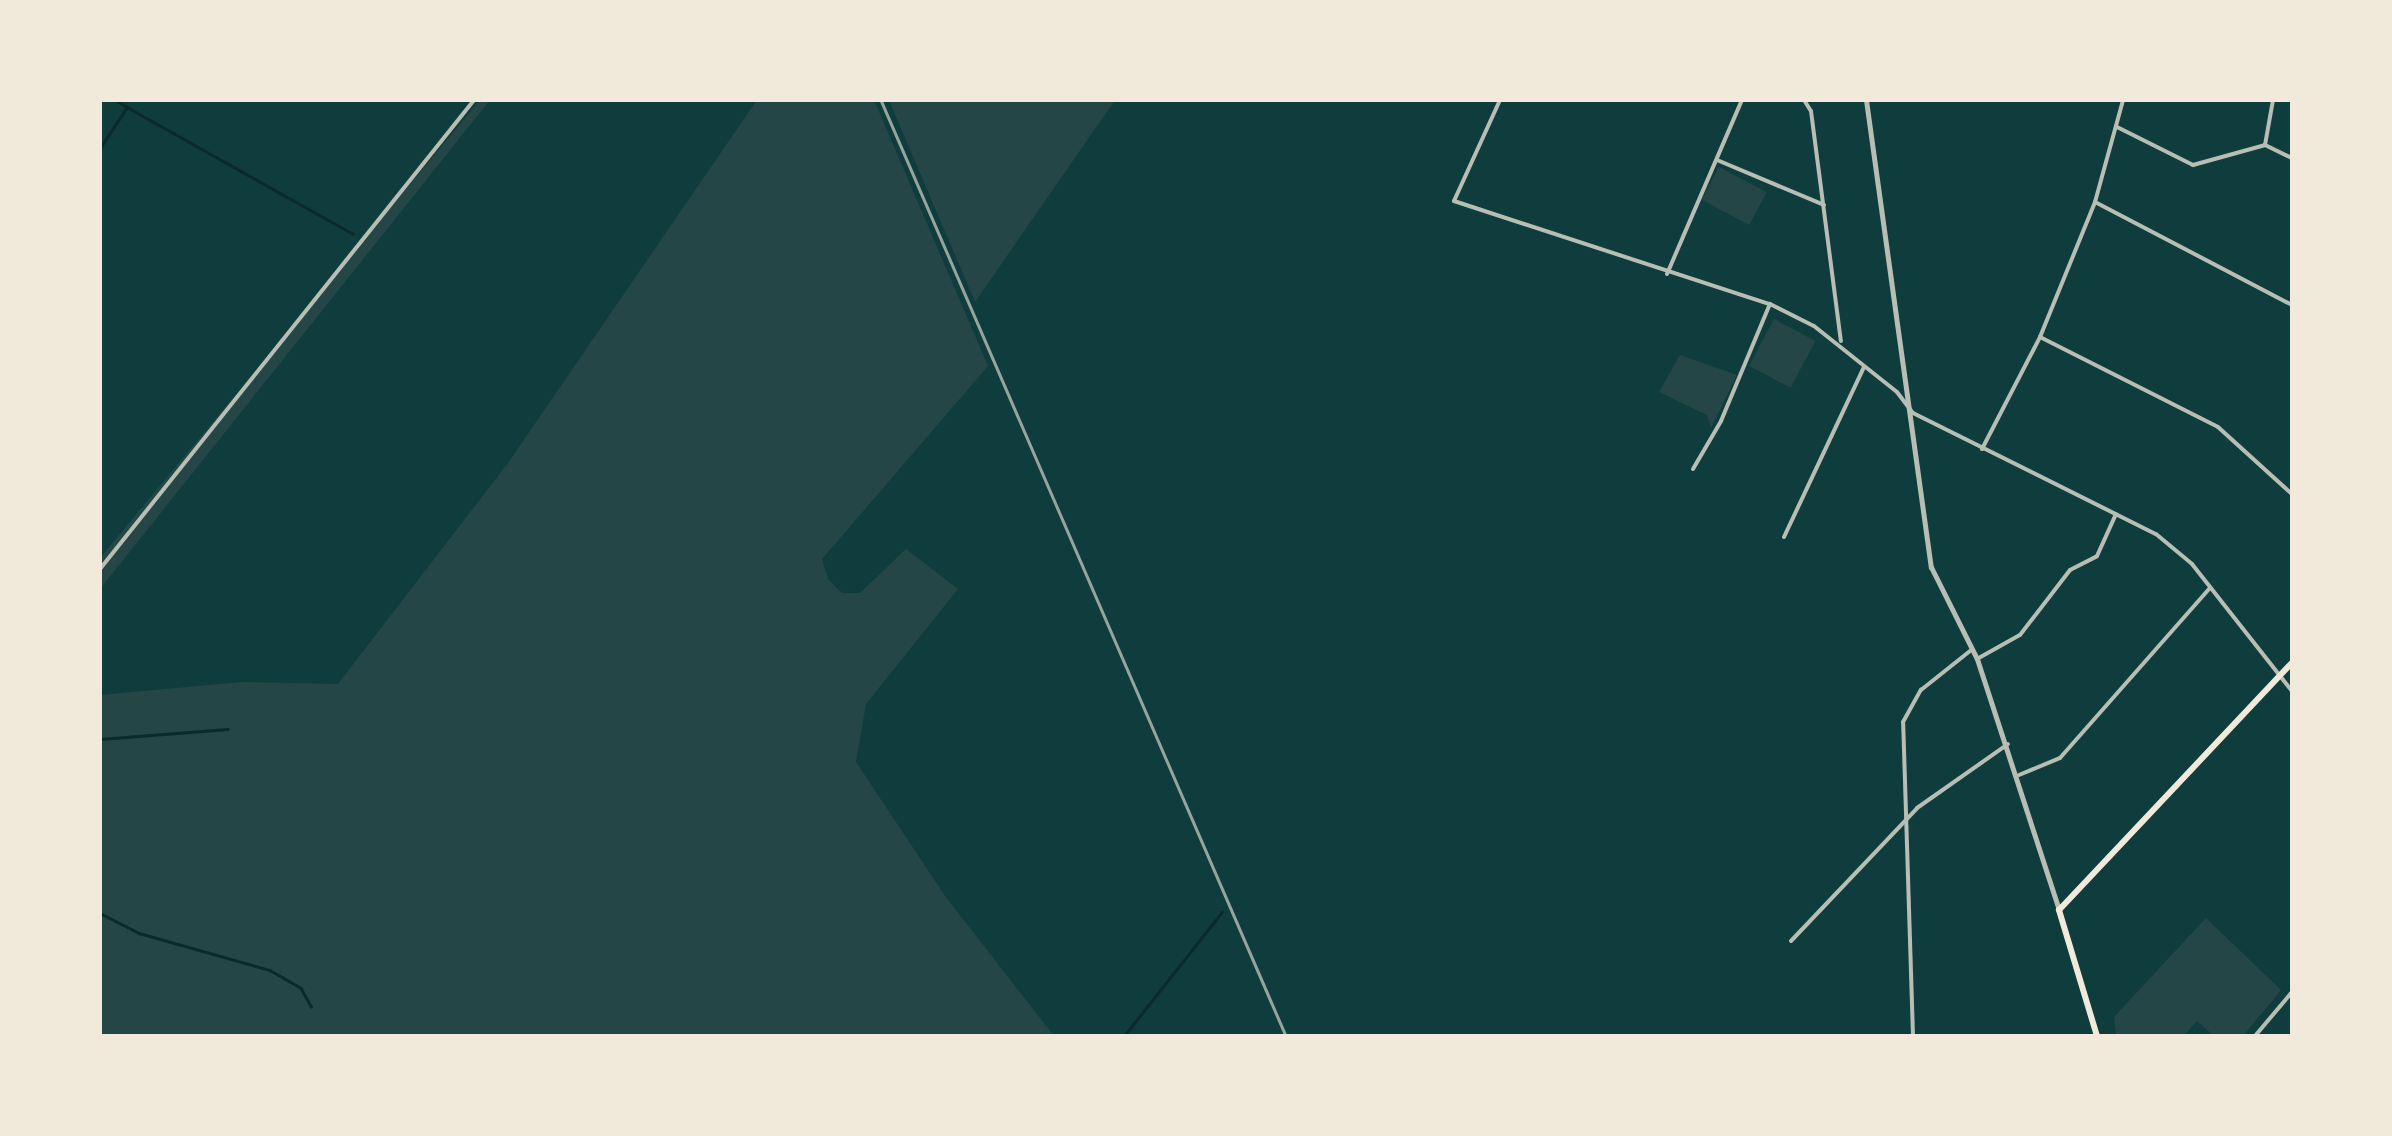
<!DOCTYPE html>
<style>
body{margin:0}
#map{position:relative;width:2392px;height:1136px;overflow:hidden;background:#0f3d3e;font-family:"Fira Sans Condensed",sans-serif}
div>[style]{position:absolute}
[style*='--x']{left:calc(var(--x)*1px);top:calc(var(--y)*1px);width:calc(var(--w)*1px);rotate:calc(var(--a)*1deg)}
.green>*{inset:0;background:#244646;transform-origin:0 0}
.stream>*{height:2.5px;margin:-1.25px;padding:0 1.25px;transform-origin:1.25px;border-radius:1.25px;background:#0a2a2b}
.minor>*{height:4px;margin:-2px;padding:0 2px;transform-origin:2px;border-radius:2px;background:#b8beb3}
.tertiary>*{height:5px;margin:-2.5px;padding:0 2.5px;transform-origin:2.5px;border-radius:2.5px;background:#b8beb3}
.secondary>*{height:6px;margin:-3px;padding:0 3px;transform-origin:3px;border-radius:3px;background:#f1e9da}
.rail>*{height:2.5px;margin:-1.25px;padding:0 1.25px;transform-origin:1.25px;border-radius:1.25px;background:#97a49c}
span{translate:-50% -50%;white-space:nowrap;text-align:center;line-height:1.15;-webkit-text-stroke:10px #f1e9da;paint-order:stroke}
.frame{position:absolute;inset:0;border:102px solid #f1e9da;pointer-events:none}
</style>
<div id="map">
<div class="green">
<i style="clip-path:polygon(480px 100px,490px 100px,100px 589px,100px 558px)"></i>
<i style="clip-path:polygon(757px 100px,874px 100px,988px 366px,822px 559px,828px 579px,842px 593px,860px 593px,906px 549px,958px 589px,866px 704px,856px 762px,945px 896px,1054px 1036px,100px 1036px,100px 695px,242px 682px,338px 684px,508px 463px)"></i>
<i style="clip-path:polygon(889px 100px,1115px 100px,975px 302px)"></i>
<i style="left:1719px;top:167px;width:54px;height:37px;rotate:28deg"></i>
<i style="left:1774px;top:319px;width:47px;height:53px;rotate:28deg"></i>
<i style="clip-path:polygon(1680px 355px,1737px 375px,1711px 428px,1707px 415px,1659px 392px)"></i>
<i style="clip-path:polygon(2206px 918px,2281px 990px,2243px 1036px,2214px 1036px,2197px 1021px,2183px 1036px,2116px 1036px,2114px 1017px)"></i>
</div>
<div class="stream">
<i style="--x:116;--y:100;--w:13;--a:32"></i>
<i style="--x:100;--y:148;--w:49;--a:-56.6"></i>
<i style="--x:127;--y:107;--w:259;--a:29.3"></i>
<i style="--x:100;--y:739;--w:128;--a:-4.5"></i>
<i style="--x:100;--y:913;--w:44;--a:27.1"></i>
<i style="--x:139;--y:933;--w:136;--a:15.8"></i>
<i style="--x:270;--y:970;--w:36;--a:30"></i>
<i style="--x:301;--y:988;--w:21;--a:61"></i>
<i style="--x:1124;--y:1036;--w:158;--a:-51.7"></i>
</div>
<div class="minor">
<i style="--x:1500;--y:100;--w:111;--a:114.5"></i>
<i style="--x:1454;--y:201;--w:332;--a:18.1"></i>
<i style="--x:1770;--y:304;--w:49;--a:26.6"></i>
<i style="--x:1814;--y:326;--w:106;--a:38.5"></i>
<i style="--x:1897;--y:392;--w:26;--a:53"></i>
<i style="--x:1913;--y:413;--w:271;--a:26.5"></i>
<i style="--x:2156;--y:534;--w:47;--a:39.8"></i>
<i style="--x:2192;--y:564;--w:162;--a:51.8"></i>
<i style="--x:1804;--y:100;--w:13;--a:58"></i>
<i style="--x:1811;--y:111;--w:232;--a:82.6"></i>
<i style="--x:2117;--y:127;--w:85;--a:26.6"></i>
<i style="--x:2193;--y:165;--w:75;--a:-15.5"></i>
<i style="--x:2265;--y:145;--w:30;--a:26"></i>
<i style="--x:2265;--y:145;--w:46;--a:-79.9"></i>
<i style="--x:1717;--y:160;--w:116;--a:22.8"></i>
<i style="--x:2095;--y:202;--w:222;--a:27.6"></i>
<i style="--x:1667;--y:274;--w:189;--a:-66.7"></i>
<i style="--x:2040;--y:337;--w:199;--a:26.8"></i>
<i style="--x:2218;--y:427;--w:100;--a:42.2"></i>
<i style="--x:1982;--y:449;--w:126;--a:-62.6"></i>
<i style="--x:2040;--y:337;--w:146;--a:-67.8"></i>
<i style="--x:2095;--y:202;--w:106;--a:-74.6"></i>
<i style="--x:1693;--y:469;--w:56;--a:-59.7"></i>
<i style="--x:1721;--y:421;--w:127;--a:-67.3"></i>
<i style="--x:1784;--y:537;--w:188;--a:-64.8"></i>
<i style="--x:100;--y:569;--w:600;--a:-51.43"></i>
<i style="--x:1977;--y:659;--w:49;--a:-29.2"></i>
<i style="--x:2020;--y:635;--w:82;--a:-52.4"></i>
<i style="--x:2070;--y:570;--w:30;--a:-27"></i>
<i style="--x:2097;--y:556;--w:46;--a:-65.7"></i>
<i style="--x:2019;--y:775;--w:44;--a:-22.5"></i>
<i style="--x:2060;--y:758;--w:227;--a:-48.6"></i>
<i style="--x:1791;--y:941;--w:183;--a:-46.5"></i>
<i style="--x:1917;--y:808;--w:111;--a:-35.1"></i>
<i style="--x:1913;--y:1036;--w:314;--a:-91.8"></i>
<i style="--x:1903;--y:722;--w:37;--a:-61"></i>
<i style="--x:1921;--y:690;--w:63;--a:-38.5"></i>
<i style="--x:2255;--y:1036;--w:57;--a:-49.9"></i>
</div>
<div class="tertiary">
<i style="--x:1866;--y:100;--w:472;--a:82.1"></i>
<i style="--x:1931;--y:567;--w:103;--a:63.4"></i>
<i style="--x:1977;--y:659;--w:264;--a:71.9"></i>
</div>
<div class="secondary">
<i style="--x:2097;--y:1036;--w:132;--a:-106.8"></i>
<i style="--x:2059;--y:910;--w:340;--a:-46.7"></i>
</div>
<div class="rail">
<i style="--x:881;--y:100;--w:1020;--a:66.6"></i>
</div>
<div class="frame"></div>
</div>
